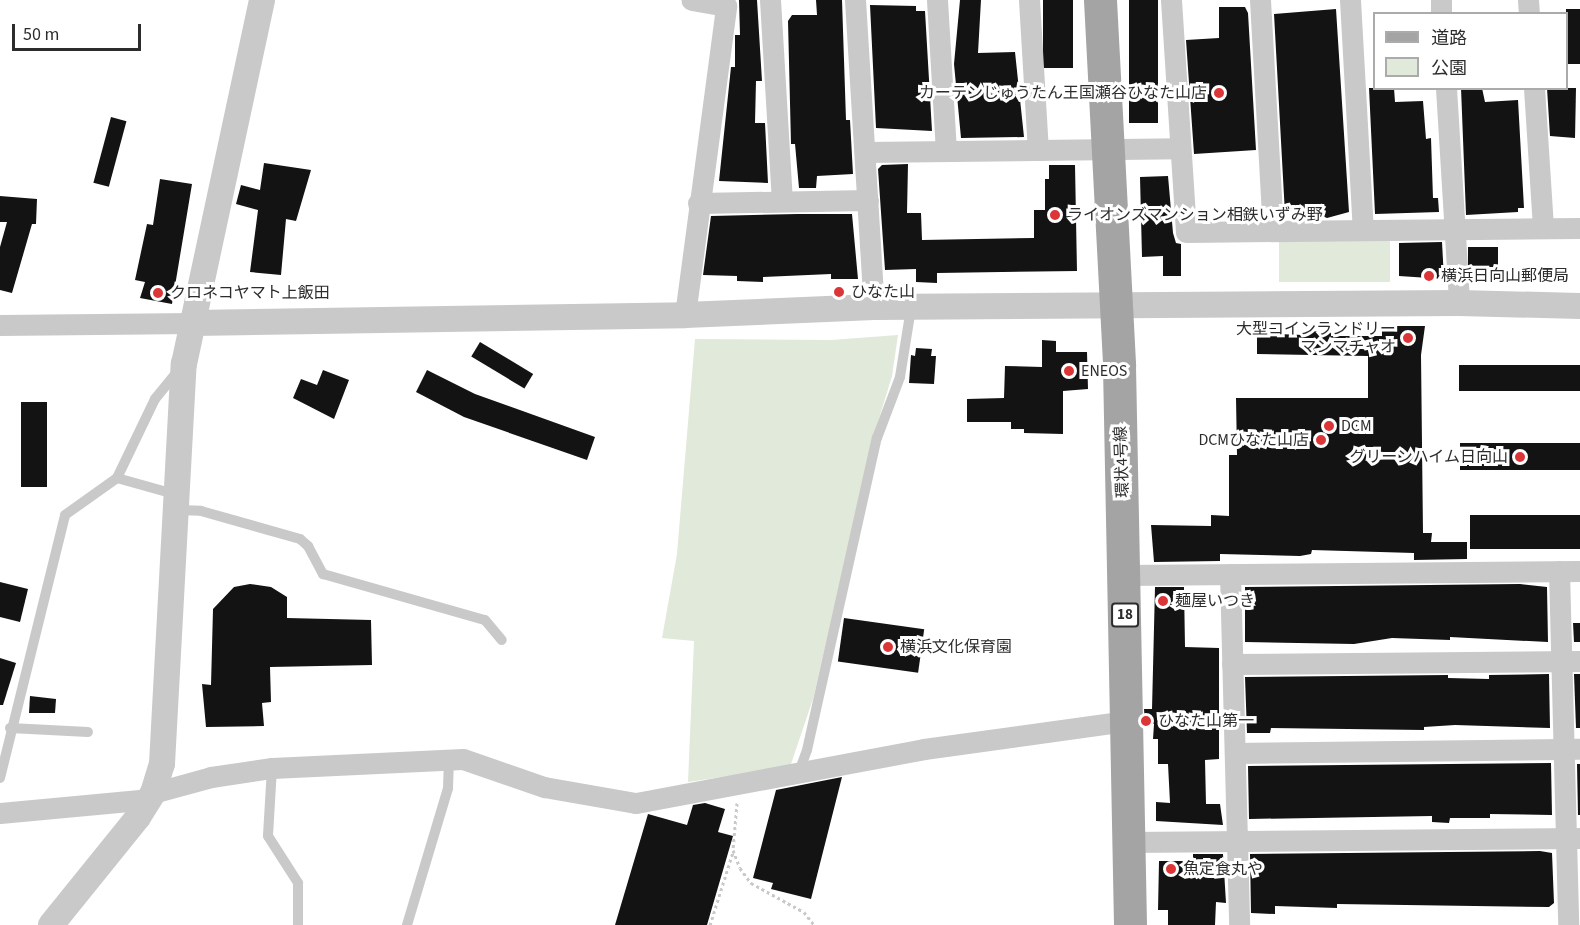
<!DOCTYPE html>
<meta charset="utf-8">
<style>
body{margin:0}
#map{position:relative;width:1580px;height:925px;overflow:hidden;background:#fff;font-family:"Source Sans 3","Noto Sans JP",sans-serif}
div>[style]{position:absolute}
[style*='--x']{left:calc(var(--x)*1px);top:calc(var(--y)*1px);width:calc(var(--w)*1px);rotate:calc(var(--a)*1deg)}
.green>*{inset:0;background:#e1e9da;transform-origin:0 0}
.building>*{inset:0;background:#131313;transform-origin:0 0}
.path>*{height:3px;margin-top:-1.5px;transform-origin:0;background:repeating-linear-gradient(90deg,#c9c9c9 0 3px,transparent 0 6px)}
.service>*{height:10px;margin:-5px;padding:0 5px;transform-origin:5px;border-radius:5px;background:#c9c9c9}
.minor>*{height:21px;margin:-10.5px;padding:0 10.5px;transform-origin:10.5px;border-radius:10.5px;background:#c9c9c9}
.tertiary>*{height:26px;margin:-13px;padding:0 13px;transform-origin:13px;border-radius:13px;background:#c9c9c9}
.primary>*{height:33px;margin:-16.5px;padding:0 16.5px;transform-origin:16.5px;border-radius:16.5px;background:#a4a4a4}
.dots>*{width:16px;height:16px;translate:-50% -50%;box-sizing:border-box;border:3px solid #fff;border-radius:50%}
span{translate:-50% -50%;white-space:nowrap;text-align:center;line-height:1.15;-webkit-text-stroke:6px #fff;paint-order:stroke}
.shield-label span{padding:2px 4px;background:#fff;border:2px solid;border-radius:4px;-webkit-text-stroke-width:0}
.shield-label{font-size:15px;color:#2c2c2c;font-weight:700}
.poi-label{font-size:16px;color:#2c2c2c}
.right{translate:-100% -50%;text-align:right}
.left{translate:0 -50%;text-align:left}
.street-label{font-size:16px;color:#2c2c2c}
.legend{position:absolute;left:1373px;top:12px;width:195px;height:78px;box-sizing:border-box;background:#fff;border:2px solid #ababab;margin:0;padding:8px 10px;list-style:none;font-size:18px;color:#2c2c2c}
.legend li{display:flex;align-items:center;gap:12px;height:30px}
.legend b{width:30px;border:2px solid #ababab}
.scale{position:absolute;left:12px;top:24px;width:129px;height:27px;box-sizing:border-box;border:3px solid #2c2c2c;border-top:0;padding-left:8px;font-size:18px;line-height:21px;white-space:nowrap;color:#2c2c2c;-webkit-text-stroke:4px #fff;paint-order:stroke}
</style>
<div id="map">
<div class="green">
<i style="left:1279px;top:239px;width:111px;height:43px"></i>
<i style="clip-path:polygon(898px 335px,892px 376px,873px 438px,813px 699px,790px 767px,688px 782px,694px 641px,662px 638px,677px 554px,695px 339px,831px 340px)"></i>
</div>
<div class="building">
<i style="clip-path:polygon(739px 0,757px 0,762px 81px,756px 81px,755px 123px,765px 123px,768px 183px,719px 181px,731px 67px,735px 67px,735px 35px,740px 35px)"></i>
<i style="clip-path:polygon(816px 0,842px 0,846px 120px,850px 120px,853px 174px,817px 176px,816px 188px,799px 188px,795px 144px,791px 144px,788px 21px,792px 15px,817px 15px)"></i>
<i style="clip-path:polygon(960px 0,981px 0,978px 53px,1015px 52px,1024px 137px,961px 138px,954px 64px)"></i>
<i style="left:1043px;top:0;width:30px;height:68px"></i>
<i style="left:1129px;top:0;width:29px;height:123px"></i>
<i style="clip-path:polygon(870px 5px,916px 6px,916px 11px,925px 11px,932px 131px,876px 128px)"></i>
<i style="clip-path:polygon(1219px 7px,1245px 7px,1248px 13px,1256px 150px,1194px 154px,1186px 40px,1219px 38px)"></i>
<i style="clip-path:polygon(1336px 9px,1349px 212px,1327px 218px,1315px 213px,1285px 214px,1274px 14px)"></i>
<i style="left:1566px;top:9px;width:14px;height:55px"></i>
<i style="clip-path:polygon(1369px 88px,1394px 88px,1395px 102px,1423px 101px,1426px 139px,1431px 138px,1433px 198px,1438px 198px,1439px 212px,1375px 214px)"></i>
<i style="clip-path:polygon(1461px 88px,1482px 88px,1485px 102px,1518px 100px,1524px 208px,1518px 208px,1518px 212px,1466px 215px)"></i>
<i style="clip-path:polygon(1547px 88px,1576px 88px,1575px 138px,1550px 136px)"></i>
<i style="left:111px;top:117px;width:16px;height:68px;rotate:15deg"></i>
<i style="clip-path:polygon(264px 163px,311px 170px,296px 221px,286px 219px,281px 275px,250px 272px,258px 210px,236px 204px,241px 185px,260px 190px)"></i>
<i style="clip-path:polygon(908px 164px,907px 213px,921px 213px,922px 240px,1034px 238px,1034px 210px,1045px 210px,1045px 179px,1049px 179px,1049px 165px,1075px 165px,1077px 271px,937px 273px,937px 283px,916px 282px,916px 269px,885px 270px,878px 169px,882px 165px)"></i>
<i style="clip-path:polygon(1168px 176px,1173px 233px,1176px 243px,1181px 244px,1181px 276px,1163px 276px,1163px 256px,1142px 257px,1140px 177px)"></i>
<i style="clip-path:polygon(160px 179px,192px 184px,172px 304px,140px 298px,145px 282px,135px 280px,147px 224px,153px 225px)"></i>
<i style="clip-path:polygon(0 196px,37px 199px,36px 224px,32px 224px,12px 293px,0 290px,0 247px,7px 222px,0 222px)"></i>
<i style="clip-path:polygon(798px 214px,852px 214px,858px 279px,831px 279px,831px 274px,763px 277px,763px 282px,737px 281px,737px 276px,703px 275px,711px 216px)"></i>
<i style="clip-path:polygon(1442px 242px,1444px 279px,1399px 276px,1399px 243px)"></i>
<i style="left:1468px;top:247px;width:30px;height:29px"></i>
<i style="clip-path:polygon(1382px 326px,1425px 326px,1421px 355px,1423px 533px,1432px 533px,1431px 542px,1467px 542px,1467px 559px,1414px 560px,1414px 553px,1312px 550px,1311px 554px,1300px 556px,1220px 554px,1220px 561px,1154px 562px,1151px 525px,1211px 526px,1211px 515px,1229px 516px,1229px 455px,1237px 455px,1236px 398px,1368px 398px,1368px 356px,1257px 354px,1257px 328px,1276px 328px,1276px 334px,1305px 335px,1305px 331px,1331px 331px,1331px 336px,1382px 336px)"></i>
<i style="clip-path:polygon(1042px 340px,1056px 341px,1056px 352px,1087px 352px,1088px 389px,1063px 391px,1063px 434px,1024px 433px,1024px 429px,1011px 429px,1011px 422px,967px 422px,967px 399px,1004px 398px,1005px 366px,1042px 367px)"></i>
<i style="left:480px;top:342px;width:62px;height:17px;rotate:31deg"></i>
<i style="clip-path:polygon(916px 348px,932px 349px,931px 356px,936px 356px,934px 384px,909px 383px,911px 355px,915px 356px)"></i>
<i style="left:1459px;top:365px;width:121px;height:26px"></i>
<i style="clip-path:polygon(323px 370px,349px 380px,334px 419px,293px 398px,301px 379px,317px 385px)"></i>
<i style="clip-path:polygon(427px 370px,475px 394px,595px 437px,587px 460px,464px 417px,416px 392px)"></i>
<i style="left:47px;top:402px;width:85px;height:26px;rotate:90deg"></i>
<i style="left:1580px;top:443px;width:27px;height:120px;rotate:90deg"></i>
<i style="left:1470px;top:515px;width:110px;height:34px"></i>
<i style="clip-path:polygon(0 582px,28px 589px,20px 622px,0 617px)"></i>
<i style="clip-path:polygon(250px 584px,271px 587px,287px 597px,287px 618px,371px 620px,372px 665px,270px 667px,271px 702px,262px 703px,264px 726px,206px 727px,202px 684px,211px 685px,213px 609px,234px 587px)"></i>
<i style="clip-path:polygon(1520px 584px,1547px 587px,1548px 642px,1450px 637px,1450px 640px,1392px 638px,1354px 644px,1245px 642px,1245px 587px)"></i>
<i style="clip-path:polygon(1155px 587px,1184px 587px,1185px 647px,1219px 648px,1219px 759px,1205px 760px,1206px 804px,1220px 804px,1223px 825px,1156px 821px,1156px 802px,1170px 803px,1168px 764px,1158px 764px,1158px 739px,1153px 739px,1154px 724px,1145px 723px,1144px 709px,1152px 709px)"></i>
<i style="left:844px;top:618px;width:81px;height:44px;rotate:8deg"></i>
<i style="clip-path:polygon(1573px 623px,1580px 623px,1580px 642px,1574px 642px)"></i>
<i style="clip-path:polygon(0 658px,16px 663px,3px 705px,0 705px)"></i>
<i style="clip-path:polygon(1549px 674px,1550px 728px,1455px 725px,1424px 727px,1424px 730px,1271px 728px,1270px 733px,1247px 733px,1245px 677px,1448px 675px,1448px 678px,1489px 679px,1489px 675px)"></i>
<i style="clip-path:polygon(1574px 674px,1580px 674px,1580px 728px,1576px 728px)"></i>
<i style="clip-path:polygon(30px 696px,56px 699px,55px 713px,29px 713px)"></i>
<i style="clip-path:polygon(1551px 763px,1552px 815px,1490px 814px,1490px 818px,1450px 818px,1449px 823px,1432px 822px,1432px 816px,1249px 819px,1248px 766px)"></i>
<i style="clip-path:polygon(1577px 764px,1580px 764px,1580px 815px,1578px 815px)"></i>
<i style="clip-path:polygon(842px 777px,811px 899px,771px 889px,773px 883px,753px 878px,776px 790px)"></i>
<i style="clip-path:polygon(705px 803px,725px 809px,718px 832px,733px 836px,707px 925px,615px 925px,648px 814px,687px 825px,693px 805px)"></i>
<i style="clip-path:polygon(1540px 851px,1552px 853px,1554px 903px,1549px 907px,1337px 904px,1337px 908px,1275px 906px,1275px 914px,1251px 913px,1250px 854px)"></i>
<i style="clip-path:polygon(1193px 854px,1223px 854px,1226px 903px,1216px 902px,1215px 925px,1168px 925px,1168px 910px,1158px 910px,1159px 861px,1193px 861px)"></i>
</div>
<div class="path">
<i style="--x:737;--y:803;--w:47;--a:94.9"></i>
<i style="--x:733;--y:850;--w:19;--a:69"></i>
<i style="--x:740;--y:868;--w:19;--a:54"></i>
<i style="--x:751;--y:883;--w:60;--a:28.7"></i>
<i style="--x:804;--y:912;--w:16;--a:52"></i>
<i style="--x:710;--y:925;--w:77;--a:-72.5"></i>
</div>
<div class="service">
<i style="--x:117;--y:478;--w:63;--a:15.6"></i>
<i style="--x:177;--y:510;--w:24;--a:2"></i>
<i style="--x:201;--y:511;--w:103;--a:15.8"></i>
<i style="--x:300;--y:539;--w:11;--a:41"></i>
<i style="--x:308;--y:546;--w:32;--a:62"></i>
<i style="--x:323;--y:574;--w:168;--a:15.9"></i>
<i style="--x:485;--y:620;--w:26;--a:50"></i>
<i style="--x:10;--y:728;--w:78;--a:2.9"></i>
<i style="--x:272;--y:768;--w:68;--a:93.4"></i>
<i style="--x:268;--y:836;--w:56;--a:57.4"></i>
<i style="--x:298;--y:883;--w:42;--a:90"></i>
<i style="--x:799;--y:772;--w:23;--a:-70"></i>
<i style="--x:807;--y:750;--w:320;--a:-77.4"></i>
<i style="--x:877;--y:438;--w:65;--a:-69.3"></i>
<i style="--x:900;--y:377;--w:70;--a:-80.9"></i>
<i style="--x:0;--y:778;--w:271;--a:-76.1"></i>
<i style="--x:65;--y:515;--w:64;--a:-35.4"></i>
<i style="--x:117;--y:478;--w:88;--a:-64.3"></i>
<i style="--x:155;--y:399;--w:36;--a:-51"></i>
<i style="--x:407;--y:925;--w:143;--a:-73.3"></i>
<i style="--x:448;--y:788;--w:29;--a:-88"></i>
</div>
<div class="minor">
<i style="--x:770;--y:0;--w:201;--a:86.6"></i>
<i style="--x:855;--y:0;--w:308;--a:86.5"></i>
<i style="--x:937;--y:0;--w:151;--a:86.6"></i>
<i style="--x:1029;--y:0;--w:150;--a:86.6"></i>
<i style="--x:1171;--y:0;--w:232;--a:86.3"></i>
<i style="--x:1186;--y:232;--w:394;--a:-0.6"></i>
<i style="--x:1260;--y:0;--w:230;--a:86.8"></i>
<i style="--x:1350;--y:0;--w:230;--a:86.8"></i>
<i style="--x:1441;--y:0;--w:14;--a:90"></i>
<i style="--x:1528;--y:0;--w:14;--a:86"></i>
<i style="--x:1446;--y:88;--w:215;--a:86.5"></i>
<i style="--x:1534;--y:88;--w:139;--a:86.3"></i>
<i style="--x:865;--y:152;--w:315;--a:-0.7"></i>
<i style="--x:698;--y:203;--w:170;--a:-1"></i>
<i style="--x:685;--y:315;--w:312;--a:-82.4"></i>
<i style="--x:726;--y:6;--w:35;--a:-170"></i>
<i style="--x:0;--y:325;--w:193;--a:-0.6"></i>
<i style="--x:1559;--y:571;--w:354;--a:88.5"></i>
<i style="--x:1230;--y:574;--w:351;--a:88.5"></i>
<i style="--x:1125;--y:575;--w:455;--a:-0.5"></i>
<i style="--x:1232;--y:664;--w:348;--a:-0.5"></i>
<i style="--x:1235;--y:753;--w:345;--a:-0.7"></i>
<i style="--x:153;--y:793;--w:60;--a:-15.4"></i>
<i style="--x:211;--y:777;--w:62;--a:-8.4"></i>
<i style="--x:272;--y:768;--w:191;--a:-2.7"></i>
<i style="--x:463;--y:759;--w:86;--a:19.1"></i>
<i style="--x:544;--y:787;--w:93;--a:9.9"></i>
<i style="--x:636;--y:803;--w:293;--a:-10.6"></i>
<i style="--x:924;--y:749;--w:205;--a:-7.9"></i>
<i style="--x:0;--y:813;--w:151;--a:-5.3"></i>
<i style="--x:1130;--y:842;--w:450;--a:-0.5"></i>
</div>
<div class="tertiary">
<i style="--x:193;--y:323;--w:492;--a:-0.9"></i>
<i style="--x:685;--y:315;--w:189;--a:-2.4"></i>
<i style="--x:874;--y:307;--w:585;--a:-0.39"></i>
<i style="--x:1459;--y:303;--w:121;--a:1.4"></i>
<i style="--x:51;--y:925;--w:139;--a:-51.1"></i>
<i style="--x:138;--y:817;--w:28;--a:-58"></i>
<i style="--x:153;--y:793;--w:30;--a:-73"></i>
<i style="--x:162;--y:764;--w:401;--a:-86.9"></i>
<i style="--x:184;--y:364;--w:372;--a:-77.9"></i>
</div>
<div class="primary">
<i style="--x:1100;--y:0;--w:366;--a:87"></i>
<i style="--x:1119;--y:366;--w:559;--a:88.87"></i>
</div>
<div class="dots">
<i style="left:1219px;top:93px;background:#dc3538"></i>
<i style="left:1055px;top:215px;background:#dc3538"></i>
<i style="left:1429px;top:276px;background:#dc3538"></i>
<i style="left:839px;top:292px;background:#dc3538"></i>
<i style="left:158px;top:293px;background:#dc3538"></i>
<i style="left:1408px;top:338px;background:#dc3538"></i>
<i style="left:1069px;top:371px;background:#dc3538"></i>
<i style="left:1329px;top:426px;background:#dc3538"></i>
<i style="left:1321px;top:440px;background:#dc3538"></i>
<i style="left:1520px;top:457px;background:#dc3538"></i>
<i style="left:1163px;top:601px;background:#dc3538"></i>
<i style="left:888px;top:647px;background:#dc3538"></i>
<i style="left:1146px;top:721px;background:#dc3538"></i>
<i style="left:1171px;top:869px;background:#dc3538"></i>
</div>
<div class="shield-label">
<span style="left:1125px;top:615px">18</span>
</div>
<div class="poi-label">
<span class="right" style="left:1207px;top:93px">カーテンじゅうたん王国瀬谷ひなた山店</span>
<span class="left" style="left:1067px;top:215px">ライオンズマンション相鉄いずみ野</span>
<span class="left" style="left:1441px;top:276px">横浜日向山郵便局</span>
<span class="left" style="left:851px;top:292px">ひなた山</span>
<span class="left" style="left:170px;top:293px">クロネコヤマト上飯田</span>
<span class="right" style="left:1396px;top:338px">大型コインランドリー<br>マンマチャオ</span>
<span class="left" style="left:1081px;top:371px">ENEOS</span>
<span class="left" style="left:1341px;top:426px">DCM</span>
<span class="right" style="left:1309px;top:440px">DCMひなた山店</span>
<span class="right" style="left:1508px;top:457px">グリーンハイム日向山</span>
<span class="left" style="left:1175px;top:601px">麺屋いつき</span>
<span class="left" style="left:900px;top:647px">横浜文化保育園</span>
<span class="left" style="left:1158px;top:721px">ひなた山第一</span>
<span class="left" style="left:1183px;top:869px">魚定食丸や</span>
</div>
<div class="street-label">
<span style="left:1122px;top:462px;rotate:-92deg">環状4号線</span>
</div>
<ul class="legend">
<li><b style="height:8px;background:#a4a4a4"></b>道路</li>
<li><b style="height:16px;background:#e1e9da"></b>公園</li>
</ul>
<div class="scale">50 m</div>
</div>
